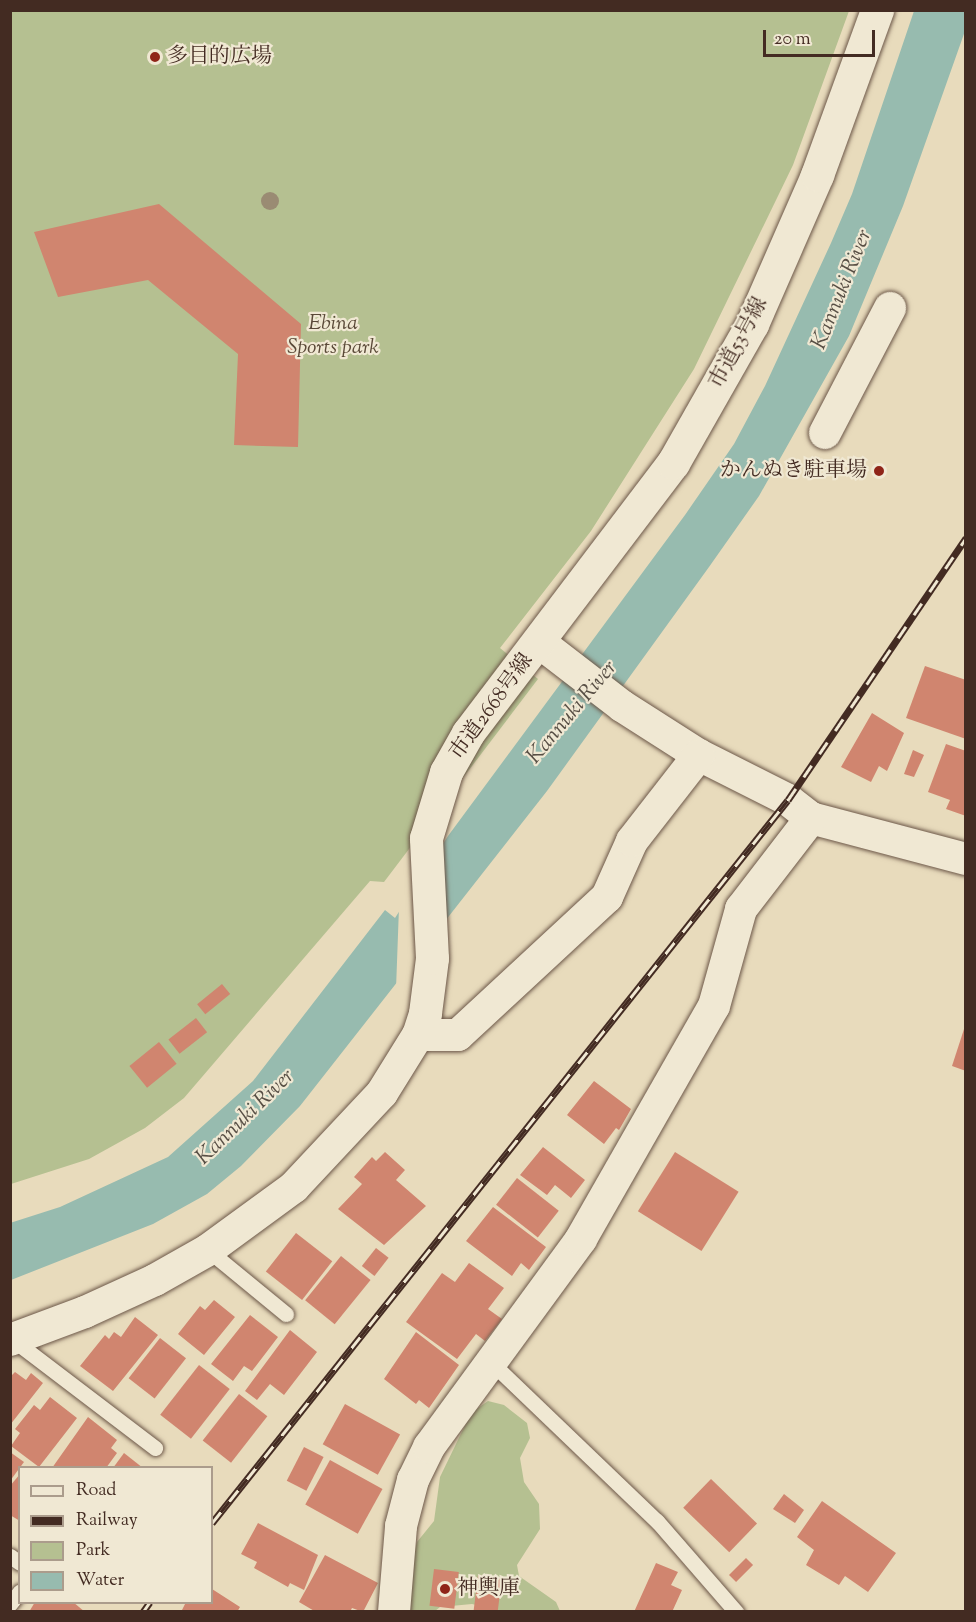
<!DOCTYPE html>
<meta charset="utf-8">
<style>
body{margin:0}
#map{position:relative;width:976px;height:1622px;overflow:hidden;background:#e8dbbc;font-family:"Sorts Mill Goudy","Noto Serif JP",serif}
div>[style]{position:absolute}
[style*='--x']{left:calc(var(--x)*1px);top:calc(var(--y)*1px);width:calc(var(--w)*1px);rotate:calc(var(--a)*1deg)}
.green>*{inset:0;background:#b5c091}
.water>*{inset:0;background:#97bbaf}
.pier>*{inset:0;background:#e8dbbc}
.building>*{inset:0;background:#d0856f;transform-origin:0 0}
.roads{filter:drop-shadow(0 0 2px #6c5748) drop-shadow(0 0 2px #6c5748)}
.lane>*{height:15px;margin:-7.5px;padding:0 7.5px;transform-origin:7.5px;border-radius:7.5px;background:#f0e8d3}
.street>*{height:32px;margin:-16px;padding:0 16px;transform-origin:16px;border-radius:16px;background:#f0e8d3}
.secondary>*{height:33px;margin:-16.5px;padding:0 16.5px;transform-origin:16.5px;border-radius:16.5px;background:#f0e8d3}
.rail>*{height:7px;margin-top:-3.5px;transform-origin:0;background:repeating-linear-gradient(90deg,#f0e8d3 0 14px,#432b22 0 28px);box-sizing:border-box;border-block:2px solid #432b22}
.trees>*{width:18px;height:18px;margin:-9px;border-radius:50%;background:#9a8b73}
.dots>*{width:16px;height:16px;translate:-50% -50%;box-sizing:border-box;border:3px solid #f0e8d3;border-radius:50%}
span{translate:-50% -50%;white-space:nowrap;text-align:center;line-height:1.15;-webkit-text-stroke:4.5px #f0e8d3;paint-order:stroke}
.poi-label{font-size:21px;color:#432b22}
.left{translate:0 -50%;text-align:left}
.right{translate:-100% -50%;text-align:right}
.park-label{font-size:21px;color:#5a4938;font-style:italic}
.street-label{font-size:21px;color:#432b22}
.water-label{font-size:22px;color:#584f45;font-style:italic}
.frame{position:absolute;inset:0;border:12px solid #432b22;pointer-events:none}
.legend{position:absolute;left:18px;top:1466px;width:195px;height:138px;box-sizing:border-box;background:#f0e8d3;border:2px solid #ab9c8c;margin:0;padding:8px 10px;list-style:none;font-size:18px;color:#432b22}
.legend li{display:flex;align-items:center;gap:12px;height:30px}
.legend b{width:30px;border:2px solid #ab9c8c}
.scale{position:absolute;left:763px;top:30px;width:112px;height:27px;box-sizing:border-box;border:3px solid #432b22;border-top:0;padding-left:8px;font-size:18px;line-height:21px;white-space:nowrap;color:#432b22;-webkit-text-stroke:4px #f0e8d3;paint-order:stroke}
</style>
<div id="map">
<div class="green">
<i style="clip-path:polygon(10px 11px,849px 11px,793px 165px,694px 369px,591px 531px,500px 648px,538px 679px,384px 882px,370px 881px,184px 1098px,145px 1128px,89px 1159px,11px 1184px)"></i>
<i style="clip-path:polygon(488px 1401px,504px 1405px,527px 1423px,530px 1438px,520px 1458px,524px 1482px,539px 1504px,540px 1529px,517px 1565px,519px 1576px,556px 1602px,560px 1611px,502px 1611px,472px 1604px,440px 1607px,435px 1611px,402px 1612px,405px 1583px,417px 1542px,434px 1521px,440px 1477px,471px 1413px)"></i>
</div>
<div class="water">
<i style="clip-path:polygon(914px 11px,965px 11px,965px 31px,903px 206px,849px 336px,759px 496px,709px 567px,547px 791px,300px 1106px,241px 1166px,207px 1194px,153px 1224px,11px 1280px,10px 1223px,60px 1207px,168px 1157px,253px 1081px,385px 910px,395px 918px,448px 836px,685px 515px,734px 444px,765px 386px,831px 243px,852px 194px)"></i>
</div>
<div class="pier">
<i style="clip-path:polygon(443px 839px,441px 873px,447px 922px,396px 989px,399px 907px)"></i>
</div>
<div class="building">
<i style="clip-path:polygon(159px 204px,301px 324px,298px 447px,234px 445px,238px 354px,148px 280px,58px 297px,34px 232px)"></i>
<i style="clip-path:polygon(925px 666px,966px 680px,966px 739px,906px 718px)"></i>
<i style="clip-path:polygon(872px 713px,904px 733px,887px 771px,879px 766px,871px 782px,841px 767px)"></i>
<i style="clip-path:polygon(946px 744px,966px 751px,966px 816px,946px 809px,950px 800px,928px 792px)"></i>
<i style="clip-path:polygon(913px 750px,924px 755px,914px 777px,904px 774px)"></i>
<i style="left:222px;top:984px;width:13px;height:32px;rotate:51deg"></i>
<i style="left:196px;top:1018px;width:18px;height:35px;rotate:52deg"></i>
<i style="clip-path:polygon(965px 1026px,966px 1026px,966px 1071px,952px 1066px)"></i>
<i style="left:159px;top:1042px;width:28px;height:38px;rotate:51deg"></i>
<i style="clip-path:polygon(594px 1081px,631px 1109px,619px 1130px,616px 1128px,604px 1144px,567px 1115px)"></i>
<i style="clip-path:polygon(543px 1147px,585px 1180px,571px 1198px,555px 1185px,547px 1195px,520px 1175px)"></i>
<i style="clip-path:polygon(385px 1152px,405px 1170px,396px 1180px,426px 1206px,384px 1245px,338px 1209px,362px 1184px,354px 1177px,372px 1157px,376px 1161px)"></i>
<i style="left:675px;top:1152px;width:75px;height:70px;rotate:32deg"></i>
<i style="left:517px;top:1178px;width:53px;height:34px;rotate:38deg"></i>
<i style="clip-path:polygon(493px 1207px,546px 1247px,529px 1270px,521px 1263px,512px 1276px,466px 1241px)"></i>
<i style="left:296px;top:1233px;width:46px;height:49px;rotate:38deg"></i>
<i style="left:376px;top:1248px;width:16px;height:23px;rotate:38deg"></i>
<i style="left:341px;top:1256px;width:38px;height:57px;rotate:39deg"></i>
<i style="clip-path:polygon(469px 1263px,504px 1288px,488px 1309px,502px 1319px,485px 1341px,476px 1334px,457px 1359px,406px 1322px,442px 1273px,455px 1282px)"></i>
<i style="clip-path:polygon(214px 1300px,235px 1317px,204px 1355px,178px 1334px,200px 1306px,205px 1310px)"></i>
<i style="clip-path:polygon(250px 1315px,278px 1337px,252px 1371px,244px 1366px,233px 1381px,211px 1364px)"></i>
<i style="clip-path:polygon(135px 1317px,158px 1335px,113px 1391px,80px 1366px,105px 1335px,109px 1339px,114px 1332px,121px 1337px)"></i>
<i style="clip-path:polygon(290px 1330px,317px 1352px,284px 1395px,270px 1384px,257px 1400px,245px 1391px)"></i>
<i style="clip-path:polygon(416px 1332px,459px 1365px,429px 1408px,419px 1400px,416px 1404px,384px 1379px)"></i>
<i style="left:160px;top:1338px;width:33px;height:51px;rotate:38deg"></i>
<i style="left:199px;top:1365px;width:39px;height:63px;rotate:38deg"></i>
<i style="clip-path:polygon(15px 1372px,26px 1380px,31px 1373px,43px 1383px,10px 1425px,10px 1377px)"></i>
<i style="left:239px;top:1394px;width:36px;height:59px;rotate:38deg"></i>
<i style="clip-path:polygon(50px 1397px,77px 1418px,39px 1467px,11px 1446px,20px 1433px,15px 1429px,34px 1405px,40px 1410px)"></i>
<i style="left:345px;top:1404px;width:63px;height:46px;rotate:29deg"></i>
<i style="clip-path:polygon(88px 1417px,117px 1440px,111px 1448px,117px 1453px,106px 1468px,52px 1468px)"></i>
<i style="left:304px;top:1447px;width:22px;height:38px;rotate:27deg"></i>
<i style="clip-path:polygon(10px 1452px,24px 1462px,10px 1481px)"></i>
<i style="clip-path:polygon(124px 1453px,143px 1468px,113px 1468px)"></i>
<i style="left:330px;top:1460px;width:60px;height:51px;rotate:29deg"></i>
<i style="clip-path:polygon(20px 1474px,20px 1521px,10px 1515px,10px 1486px)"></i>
<i style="left:711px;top:1479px;width:64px;height:40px;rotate:44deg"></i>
<i style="clip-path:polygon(784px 1494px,804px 1510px,795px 1523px,773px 1509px)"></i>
<i style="clip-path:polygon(822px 1501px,896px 1553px,868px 1592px,845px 1576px,839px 1585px,806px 1565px,814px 1550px,797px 1537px)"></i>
<i style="clip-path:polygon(258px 1523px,318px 1555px,304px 1590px,290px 1583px,288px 1587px,254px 1568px,257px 1562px,241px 1554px)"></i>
<i style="clip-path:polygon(325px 1555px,378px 1583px,363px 1612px,352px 1608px,350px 1612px,316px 1612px,299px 1602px)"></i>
<i style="left:746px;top:1558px;width:10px;height:24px;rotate:45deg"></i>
<i style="clip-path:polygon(656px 1563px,678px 1572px,671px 1585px,682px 1590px,672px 1612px,634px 1612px)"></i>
<i style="left:434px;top:1569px;width:25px;height:37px;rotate:7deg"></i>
<i style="left:478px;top:1575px;width:24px;height:37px;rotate:7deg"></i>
<i style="clip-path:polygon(212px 1589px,240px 1607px,237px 1612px,181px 1612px,186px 1602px,212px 1602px)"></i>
<i style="clip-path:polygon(35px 1602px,73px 1602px,85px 1612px,29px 1612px)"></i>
</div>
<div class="roads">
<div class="lane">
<i style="--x:208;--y:1250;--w:101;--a:39.4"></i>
<i style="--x:12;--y:1339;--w:180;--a:37.3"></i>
<i style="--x:493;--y:1364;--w:227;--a:43.8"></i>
<i style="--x:657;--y:1521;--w:121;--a:49"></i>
<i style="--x:10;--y:1556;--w:12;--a:35"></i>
<i style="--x:10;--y:1604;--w:16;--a:-52"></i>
</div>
<div class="street">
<i style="--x:825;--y:433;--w:141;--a:-62.5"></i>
<i style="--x:539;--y:642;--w:105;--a:37.6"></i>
<i style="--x:622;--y:706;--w:91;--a:32.5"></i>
<i style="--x:699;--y:755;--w:100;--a:26.8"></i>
<i style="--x:788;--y:800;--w:29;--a:38"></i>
<i style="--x:811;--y:818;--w:160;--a:14.8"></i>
<i style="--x:10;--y:1340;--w:80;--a:-20.5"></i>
<i style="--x:85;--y:1312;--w:77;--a:-24.6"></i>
<i style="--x:155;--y:1280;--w:61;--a:-29.5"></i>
<i style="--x:208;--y:1250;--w:107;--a:-36.2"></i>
<i style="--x:294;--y:1187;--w:129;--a:-46.9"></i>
<i style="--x:382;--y:1093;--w:68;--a:-58.2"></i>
<i style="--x:418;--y:1035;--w:40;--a:0"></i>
<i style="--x:458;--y:1035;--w:203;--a:-42.8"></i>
<i style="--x:607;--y:897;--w:61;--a:-65.9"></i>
<i style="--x:632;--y:841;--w:109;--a:-52.1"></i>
<i style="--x:394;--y:1612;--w:86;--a:-85.3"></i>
<i style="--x:401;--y:1526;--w:48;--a:-75.4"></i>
<i style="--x:413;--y:1480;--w:37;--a:-64"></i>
<i style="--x:429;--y:1447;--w:258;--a:-53.8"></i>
<i style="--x:581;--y:1239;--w:268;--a:-60.3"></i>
<i style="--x:714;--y:1006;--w:101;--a:-74.4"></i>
<i style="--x:741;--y:909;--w:115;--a:-52.4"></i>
</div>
<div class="secondary">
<i style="--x:418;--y:1035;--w:23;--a:-72"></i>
<i style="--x:425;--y:1013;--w:55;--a:-82.7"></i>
<i style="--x:432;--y:958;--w:120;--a:-92.9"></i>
<i style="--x:426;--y:838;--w:69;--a:-73.1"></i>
<i style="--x:446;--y:772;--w:45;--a:-60.6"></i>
<i style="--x:468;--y:733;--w:339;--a:-52.8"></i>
<i style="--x:673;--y:463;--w:160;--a:-60.4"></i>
<i style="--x:752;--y:324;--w:163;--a:-66.4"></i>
<i style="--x:817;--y:175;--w:176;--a:-70"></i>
</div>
</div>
<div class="rail">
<i style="--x:212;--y:1523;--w:924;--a:-51.46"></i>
<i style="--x:788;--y:800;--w:317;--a:-55.8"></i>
<i style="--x:143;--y:1612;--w:12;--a:-55"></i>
</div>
<div class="trees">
<i style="left:270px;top:201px"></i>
</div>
<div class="dots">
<i style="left:155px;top:57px;background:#8f2418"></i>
<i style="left:879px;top:471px;background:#8f2418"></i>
<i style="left:445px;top:1589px;background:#8f2418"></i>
</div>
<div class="poi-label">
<span class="left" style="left:167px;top:57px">多目的広場</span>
<span class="right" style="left:867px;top:471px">かんぬき駐車場</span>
<span class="left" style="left:457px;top:1589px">神輿庫</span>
</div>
<div class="park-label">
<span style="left:333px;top:336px">Ebina<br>Sports park</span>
</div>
<div class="street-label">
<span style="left:739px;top:343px;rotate:-62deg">市道53号線</span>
<span style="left:492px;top:707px;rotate:-54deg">市道2668号線</span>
</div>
<div class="water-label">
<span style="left:843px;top:290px;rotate:-68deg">Kannuki River</span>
<span style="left:573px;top:713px;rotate:-50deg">Kannuki River</span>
<span style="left:246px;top:1118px;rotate:-44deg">Kannuki River</span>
</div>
<div class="frame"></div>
<ul class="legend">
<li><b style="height:8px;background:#f0e8d3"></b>Road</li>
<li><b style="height:8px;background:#432b22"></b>Railway</li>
<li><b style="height:16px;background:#b5c091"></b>Park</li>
<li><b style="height:16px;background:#97bbaf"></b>Water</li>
</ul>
<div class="scale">20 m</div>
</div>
